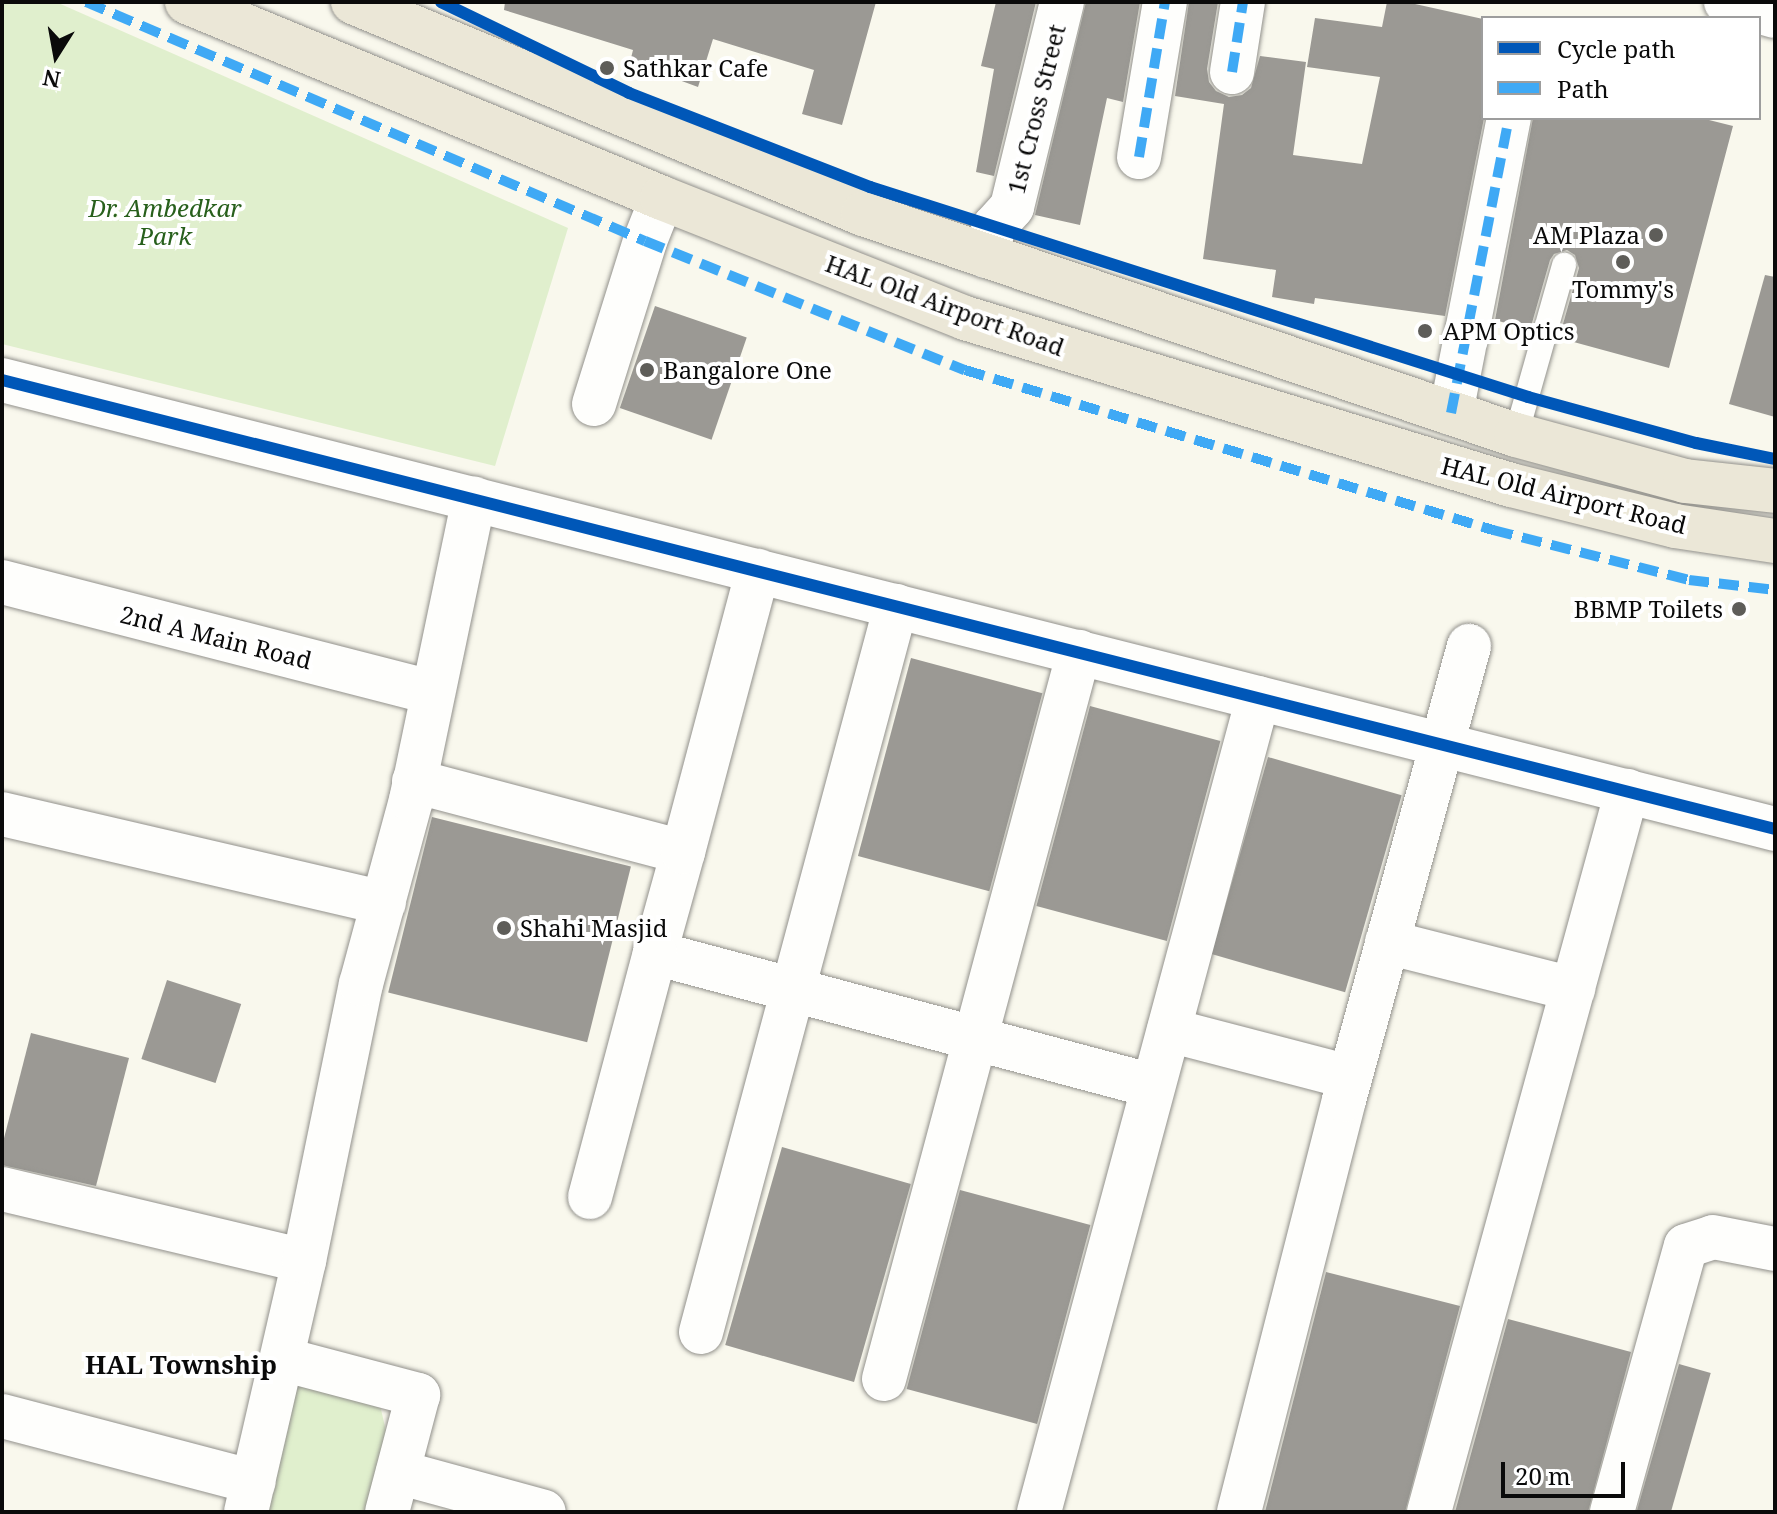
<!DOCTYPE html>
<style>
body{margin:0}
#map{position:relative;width:1777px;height:1514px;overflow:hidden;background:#f9f8ed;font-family:"Noto Serif",serif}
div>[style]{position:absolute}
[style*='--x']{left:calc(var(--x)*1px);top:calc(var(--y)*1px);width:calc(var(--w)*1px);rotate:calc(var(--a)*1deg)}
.green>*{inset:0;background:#e0efcd}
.building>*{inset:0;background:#9b9994;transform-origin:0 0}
.roads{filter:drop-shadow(0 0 2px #92918c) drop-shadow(0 0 2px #92918c)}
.service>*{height:24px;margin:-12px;padding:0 12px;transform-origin:12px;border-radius:12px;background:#fefefc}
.minor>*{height:44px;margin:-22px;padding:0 22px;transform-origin:22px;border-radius:22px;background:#fefefc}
.primary>*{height:44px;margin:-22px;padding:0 22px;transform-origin:22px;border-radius:22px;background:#ebe7d7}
.quiet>*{height:10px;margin-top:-5px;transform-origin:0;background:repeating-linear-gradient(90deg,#3fa9f5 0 20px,transparent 0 30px)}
.cycleway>*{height:12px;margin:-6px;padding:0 6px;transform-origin:6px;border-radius:6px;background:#0057b8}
.dots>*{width:22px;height:22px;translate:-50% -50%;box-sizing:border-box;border:4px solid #fff;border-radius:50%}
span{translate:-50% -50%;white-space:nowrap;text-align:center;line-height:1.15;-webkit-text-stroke:8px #fff;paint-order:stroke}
.poi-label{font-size:24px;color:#0a0a0a}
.left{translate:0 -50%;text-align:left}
.right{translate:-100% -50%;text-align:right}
.street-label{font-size:24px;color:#0a0a0a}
.park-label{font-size:24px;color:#28601c;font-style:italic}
.neighbourhood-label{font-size:26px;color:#0a0a0a;font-weight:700}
.frame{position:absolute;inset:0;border:4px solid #0a0a0a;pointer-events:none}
.legend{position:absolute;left:1481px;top:16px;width:280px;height:104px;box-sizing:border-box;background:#fff;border:2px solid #9d9d9d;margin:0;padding:10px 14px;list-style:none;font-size:24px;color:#0a0a0a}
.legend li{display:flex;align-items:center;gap:16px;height:40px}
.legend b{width:40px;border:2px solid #9d9d9d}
.north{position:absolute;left:16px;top:16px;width:80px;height:80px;-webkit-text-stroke:6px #fff;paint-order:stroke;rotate:191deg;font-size:22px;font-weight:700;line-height:32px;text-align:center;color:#0a0a0a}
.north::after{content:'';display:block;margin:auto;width:28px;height:36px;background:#0a0a0a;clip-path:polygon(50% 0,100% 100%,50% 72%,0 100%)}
.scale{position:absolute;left:1501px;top:1462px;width:124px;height:36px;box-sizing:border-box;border:4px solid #0a0a0a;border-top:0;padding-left:10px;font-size:24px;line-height:28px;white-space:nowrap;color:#0a0a0a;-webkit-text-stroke:6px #fff;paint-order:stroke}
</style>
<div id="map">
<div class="green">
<i style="clip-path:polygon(2px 2px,56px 2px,568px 228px,495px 466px,2px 344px)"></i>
<i style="clip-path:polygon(296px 1374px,380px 1405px,394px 1466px,381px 1512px,265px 1512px)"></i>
</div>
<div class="building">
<i style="clip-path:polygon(505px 2px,876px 2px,842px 125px,802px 114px,814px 70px,713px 39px,698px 87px,630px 62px,633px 50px,504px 10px)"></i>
<i style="clip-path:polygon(996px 2px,1036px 2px,994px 176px,976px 172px,994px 69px,981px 66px)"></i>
<i style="clip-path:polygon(1086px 2px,1140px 2px,1123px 102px,1107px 98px,1080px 225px,1035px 215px)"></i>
<i style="clip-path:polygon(1189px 2px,1218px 2px,1207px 69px,1209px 82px,1216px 91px,1229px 97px,1242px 95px,1251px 88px,1260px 56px,1306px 62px,1293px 155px,1362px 164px,1380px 77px,1307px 67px,1315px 18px,1382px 27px,1387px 2px,1406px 2px,1483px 19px,1484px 118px,1445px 316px,1315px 298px,1314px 304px,1272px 297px,1276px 270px,1203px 259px,1224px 104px,1175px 96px)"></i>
<i style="clip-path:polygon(1533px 118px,1701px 118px,1733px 126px,1669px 368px,1559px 338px,1579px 268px,1575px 255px,1567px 250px,1554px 254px,1550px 260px,1530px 330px,1495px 320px)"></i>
<i style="clip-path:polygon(1765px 275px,1775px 277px,1775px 417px,1729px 404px)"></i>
<i style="left:655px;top:306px;width:97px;height:108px;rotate:19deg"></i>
<i style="left:911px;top:658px;width:136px;height:205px;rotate:15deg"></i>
<i style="left:1090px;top:706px;width:135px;height:207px;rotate:15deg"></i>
<i style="left:1268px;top:757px;width:139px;height:205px;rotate:16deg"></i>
<i style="left:432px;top:817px;width:205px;height:181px;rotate:14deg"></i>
<i style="left:167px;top:980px;width:78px;height:83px;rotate:18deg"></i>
<i style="clip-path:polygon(31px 1033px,129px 1058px,96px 1186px,2px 1165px,2px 1146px)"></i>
<i style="left:782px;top:1147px;width:134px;height:206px;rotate:16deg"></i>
<i style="left:960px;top:1190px;width:135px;height:206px;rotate:15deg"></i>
<i style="clip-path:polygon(1326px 1272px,1460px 1306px,1405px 1512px,1265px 1512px)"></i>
<i style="clip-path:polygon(1508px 1319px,1631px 1352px,1588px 1512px,1455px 1512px)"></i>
<i style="left:1679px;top:1364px;width:33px;height:154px;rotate:16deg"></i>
</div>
<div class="roads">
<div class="service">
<i style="--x:1516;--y:435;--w:177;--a:-74.2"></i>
</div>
<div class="minor">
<i style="--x:1726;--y:2;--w:51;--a:15.9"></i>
<i style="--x:1232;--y:72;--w:71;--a:-81.1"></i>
<i style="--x:1139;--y:157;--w:157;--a:-80.5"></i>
<i style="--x:986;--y:256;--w:30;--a:-75"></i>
<i style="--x:994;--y:227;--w:27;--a:-48"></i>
<i style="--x:1012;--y:207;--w:211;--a:-76.3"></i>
<i style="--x:2;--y:380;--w:1829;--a:14.21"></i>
<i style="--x:594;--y:404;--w:171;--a:-72.6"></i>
<i style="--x:645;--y:241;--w:46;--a:-68.4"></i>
<i style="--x:1451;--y:413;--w:301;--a:-78.9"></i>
<i style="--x:2;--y:582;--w:443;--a:14.4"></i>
<i style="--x:414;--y:781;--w:278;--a:14.8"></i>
<i style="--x:683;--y:852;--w:105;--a:105.5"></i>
<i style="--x:655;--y:953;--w:515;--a:14.95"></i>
<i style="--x:2;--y:814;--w:392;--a:13.1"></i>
<i style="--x:683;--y:852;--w:291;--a:-75.1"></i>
<i style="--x:1387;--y:942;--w:192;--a:14.2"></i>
<i style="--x:1169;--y:1030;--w:187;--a:14.6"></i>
<i style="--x:2;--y:1189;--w:310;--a:13.4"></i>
<i style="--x:590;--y:1197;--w:253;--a:-75.1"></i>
<i style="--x:701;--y:1332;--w:752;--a:-74.97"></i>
<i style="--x:282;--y:1359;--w:141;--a:14.8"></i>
<i style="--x:418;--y:1395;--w:121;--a:104.8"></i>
<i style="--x:884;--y:1379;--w:753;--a:-74.99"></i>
<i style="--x:2;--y:1416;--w:260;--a:14.7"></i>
<i style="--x:398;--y:1472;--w:151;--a:15.3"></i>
<i style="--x:246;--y:1512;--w:258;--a:-77"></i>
<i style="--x:304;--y:1261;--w:283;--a:-78.4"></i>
<i style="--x:361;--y:984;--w:191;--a:-74.8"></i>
<i style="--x:411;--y:800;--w:308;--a:-78.2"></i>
<i style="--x:1039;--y:1512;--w:843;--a:-74.94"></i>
<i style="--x:1239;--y:1512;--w:425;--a:-75.7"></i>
<i style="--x:1344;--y:1100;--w:471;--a:-74.6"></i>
<i style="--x:1429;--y:1512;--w:748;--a:-74.64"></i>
<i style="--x:1612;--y:1512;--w:276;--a:-74.5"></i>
<i style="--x:1686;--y:1246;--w:28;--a:-18"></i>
<i style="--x:1713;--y:1237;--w:63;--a:11"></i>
</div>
<div class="primary">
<i style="--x:187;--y:2;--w:514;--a:22.42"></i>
<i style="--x:662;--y:198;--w:326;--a:21.6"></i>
<i style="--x:965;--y:318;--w:571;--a:17.01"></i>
<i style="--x:1511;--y:485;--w:169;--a:14"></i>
<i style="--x:1675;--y:526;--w:101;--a:8.5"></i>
<i style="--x:353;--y:2;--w:552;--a:22.57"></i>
<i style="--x:863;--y:214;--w:689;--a:18.7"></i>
<i style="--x:1516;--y:435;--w:175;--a:15.2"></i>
<i style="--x:1685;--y:481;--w:91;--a:6.3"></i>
</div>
</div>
<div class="quiet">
<i style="--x:86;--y:2;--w:608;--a:23.15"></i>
<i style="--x:645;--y:241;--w:345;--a:22"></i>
<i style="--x:965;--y:370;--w:552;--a:16.86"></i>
<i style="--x:1493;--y:530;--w:202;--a:14.3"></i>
<i style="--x:1689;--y:580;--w:87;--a:6.6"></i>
<i style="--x:1232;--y:72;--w:71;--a:-81.1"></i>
<i style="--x:1139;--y:157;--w:157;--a:-80.5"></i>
<i style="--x:1451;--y:413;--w:301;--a:-78.9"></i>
</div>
<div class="cycleway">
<i style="--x:441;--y:2;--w:209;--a:25.8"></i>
<i style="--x:629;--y:93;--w:259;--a:21.3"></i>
<i style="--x:870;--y:187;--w:691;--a:17.7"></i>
<i style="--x:1528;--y:397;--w:174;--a:15.3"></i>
<i style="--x:1696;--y:443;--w:81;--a:11.4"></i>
<i style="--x:2;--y:380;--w:1829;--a:14.21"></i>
</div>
<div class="dots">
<i style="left:607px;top:68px;background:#5e5d59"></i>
<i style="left:1656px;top:235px;background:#5e5d59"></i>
<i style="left:1623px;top:262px;background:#5e5d59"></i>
<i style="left:1425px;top:331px;background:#5e5d59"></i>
<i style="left:647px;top:370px;background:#5e5d59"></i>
<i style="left:1739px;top:609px;background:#5e5d59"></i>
<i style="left:504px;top:928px;background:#5e5d59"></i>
</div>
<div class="poi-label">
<span class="left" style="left:623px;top:68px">Sathkar Cafe</span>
<span class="right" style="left:1640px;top:235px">AM Plaza</span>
<span style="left:1623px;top:289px">Tommy's</span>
<span class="left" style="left:1443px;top:331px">APM Optics</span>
<span class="left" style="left:663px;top:370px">Bangalore One</span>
<span class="right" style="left:1723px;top:609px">BBMP Toilets</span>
<span class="left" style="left:520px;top:928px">Shahi Masjid</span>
</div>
<div class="street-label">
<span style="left:1036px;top:109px;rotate:-76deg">1st Cross Street</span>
<span style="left:945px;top:305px;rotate:20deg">HAL Old Airport Road</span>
<span style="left:1564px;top:495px;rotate:14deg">HAL Old Airport Road</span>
<span style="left:216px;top:637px;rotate:14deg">2nd A Main Road</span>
</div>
<div class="park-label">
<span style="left:165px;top:222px">Dr. Ambedkar<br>Park</span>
</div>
<div class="neighbourhood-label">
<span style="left:181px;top:1365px">HAL Township</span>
</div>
<div class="frame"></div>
<ul class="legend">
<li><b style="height:10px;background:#0057b8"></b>Cycle path</li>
<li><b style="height:10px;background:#3fa9f5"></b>Path</li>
</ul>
<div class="north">N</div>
<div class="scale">20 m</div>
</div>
